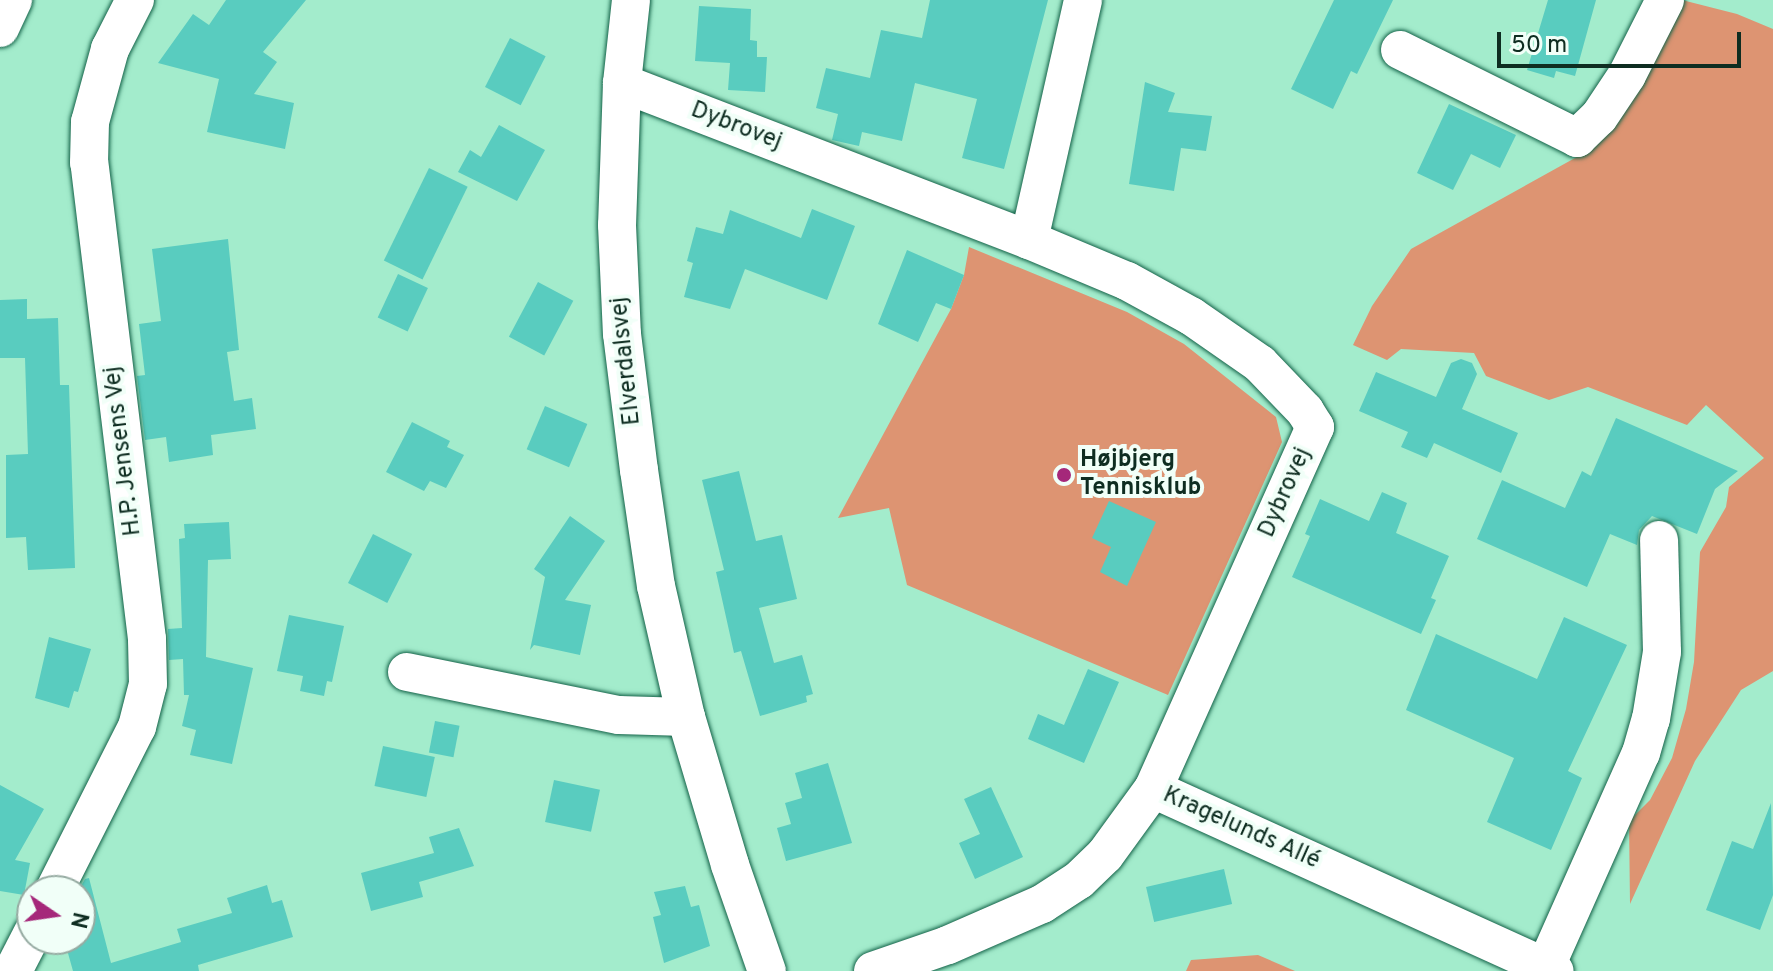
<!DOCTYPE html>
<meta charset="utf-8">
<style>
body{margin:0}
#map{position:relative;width:1773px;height:971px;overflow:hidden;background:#a3eccc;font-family:Overpass,sans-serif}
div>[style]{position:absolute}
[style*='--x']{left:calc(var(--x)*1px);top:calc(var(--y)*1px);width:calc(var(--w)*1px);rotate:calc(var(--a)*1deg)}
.green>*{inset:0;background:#dd9472}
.building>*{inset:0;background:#59ccbf;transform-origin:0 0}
.roads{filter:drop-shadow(0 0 2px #136248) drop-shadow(0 0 2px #136248)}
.minor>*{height:38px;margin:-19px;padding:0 19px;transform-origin:19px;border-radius:19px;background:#fff}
.dots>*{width:22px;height:22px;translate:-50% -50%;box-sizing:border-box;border:4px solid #f1fff8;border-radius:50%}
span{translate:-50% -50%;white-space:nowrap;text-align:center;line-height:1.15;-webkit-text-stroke:8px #f1fff8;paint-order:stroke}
.street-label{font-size:24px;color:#0e2d21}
.poi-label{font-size:24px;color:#0e2d21;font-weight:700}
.left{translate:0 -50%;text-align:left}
.north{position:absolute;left:16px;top:875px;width:80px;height:80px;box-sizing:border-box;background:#f1fff8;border:2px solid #96aba2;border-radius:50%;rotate:103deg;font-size:22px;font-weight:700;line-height:32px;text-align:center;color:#0e2d21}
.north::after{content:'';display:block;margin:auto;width:28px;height:36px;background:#a5287a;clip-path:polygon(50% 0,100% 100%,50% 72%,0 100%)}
.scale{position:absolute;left:1497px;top:32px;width:244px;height:36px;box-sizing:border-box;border:4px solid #0e2d21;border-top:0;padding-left:10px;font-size:24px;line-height:28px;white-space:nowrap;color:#0e2d21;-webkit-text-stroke:6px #f1fff8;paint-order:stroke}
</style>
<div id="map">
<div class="green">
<i style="clip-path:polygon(1682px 0,1737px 14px,1773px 29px,1773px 671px,1741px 690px,1695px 761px,1630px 904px,1629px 821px,1650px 800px,1672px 758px,1686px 709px,1694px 662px,1700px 552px,1726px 507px,1729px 487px,1764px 458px,1706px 405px,1687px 425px,1588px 387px,1549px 400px,1486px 376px,1474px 353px,1401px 349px,1387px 360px,1353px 345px,1372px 306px,1411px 249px,1593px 148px)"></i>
<i style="clip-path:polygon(969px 247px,1127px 312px,1184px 344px,1276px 417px,1282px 442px,1168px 695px,907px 585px,889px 508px,838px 518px,951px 309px,964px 275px)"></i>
<i style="clip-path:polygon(1258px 955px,1295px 971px,1186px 971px,1191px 960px)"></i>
</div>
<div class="building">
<i style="clip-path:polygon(226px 0,306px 0,263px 52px,277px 62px,254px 94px,294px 103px,285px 149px,207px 132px,219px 79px,158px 63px,193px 14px,209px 25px)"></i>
<i style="clip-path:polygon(930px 0,1048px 0,1004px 169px,962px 158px,977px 99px,915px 83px,902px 141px,862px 132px,859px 146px,832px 140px,838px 114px,816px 108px,826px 68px,870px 78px,881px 30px,922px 38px)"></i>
<i style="clip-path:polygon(1334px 0,1393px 0,1357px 74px,1351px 71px,1333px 109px,1291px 89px)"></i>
<i style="clip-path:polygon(1548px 0,1596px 0,1575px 76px,1556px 71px,1554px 78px,1527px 70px)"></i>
<i style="clip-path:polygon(699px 6px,751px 9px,750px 40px,757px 41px,757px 57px,767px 57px,765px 92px,728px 90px,730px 63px,695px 61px)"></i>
<i style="left:510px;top:38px;width:40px;height:55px;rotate:27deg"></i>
<i style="clip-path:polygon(1145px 82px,1175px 93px,1168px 112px,1212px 116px,1206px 151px,1181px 148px,1174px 191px,1129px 184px)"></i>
<i style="clip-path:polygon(1449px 104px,1516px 135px,1500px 168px,1471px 154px,1453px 190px,1417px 173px)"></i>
<i style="clip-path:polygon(499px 125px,545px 150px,517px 201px,458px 172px,470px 150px,481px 157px)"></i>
<i style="left:429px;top:168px;width:43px;height:103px;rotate:26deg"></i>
<i style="clip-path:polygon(812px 209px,855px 226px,827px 300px,745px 269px,730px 309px,684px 297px,693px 263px,687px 261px,696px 227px,723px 234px,730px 210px,801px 238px)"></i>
<i style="clip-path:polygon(228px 239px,239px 350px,227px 352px,234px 401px,252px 398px,256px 429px,211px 435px,213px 455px,169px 462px,166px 437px,145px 440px,137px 376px,145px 375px,139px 324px,161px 321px,152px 249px)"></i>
<i style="clip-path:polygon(907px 250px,964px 275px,951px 309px,936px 303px,918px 342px,878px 324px)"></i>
<i style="left:398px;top:274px;width:33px;height:48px;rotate:25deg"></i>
<i style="left:538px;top:282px;width:40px;height:62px;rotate:28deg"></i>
<i style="clip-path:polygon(27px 299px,27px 319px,58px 318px,60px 385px,69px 385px,75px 568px,28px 570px,26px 537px,6px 538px,6px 455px,28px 454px,25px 358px,0 358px,0 300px)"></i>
<i style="clip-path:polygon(1461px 359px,1472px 363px,1477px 374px,1462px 409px,1518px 433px,1501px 473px,1434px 443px,1427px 458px,1401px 447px,1408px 432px,1359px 411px,1376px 372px,1436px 397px,1451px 363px)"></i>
<i style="left:545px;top:406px;width:46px;height:47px;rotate:23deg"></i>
<i style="clip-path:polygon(1616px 418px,1738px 471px,1715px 489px,1697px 534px,1652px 516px,1639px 530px,1637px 545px,1610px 534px,1587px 587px,1477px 539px,1502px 480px,1565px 508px,1582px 471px,1591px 476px)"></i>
<i style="clip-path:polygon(412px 422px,450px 441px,447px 447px,464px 455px,446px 488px,430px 481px,424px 491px,386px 472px)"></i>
<i style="clip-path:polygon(739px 471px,756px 541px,782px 535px,797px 599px,759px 608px,774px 663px,802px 655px,813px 694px,806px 696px,807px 702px,760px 716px,741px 651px,734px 653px,716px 572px,724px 570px,702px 480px)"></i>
<i style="clip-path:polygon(1382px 492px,1407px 503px,1396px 533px,1449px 556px,1431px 598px,1436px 600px,1421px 634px,1292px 577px,1310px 536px,1305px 534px,1320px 499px,1369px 521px)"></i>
<i style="clip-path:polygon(1109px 501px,1156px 522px,1127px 586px,1100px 572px,1111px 547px,1092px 538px)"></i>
<i style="clip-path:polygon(570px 516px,605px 541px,565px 600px,591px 605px,580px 655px,534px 645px,530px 650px,545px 577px,534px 569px)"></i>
<i style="clip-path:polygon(229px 522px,231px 559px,208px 560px,206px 657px,253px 668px,232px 764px,190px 755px,196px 730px,182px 726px,189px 695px,184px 695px,183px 659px,169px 660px,168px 629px,182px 628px,179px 539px,185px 538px,184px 524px)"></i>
<i style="left:373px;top:534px;width:44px;height:55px;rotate:27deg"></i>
<i style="clip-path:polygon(289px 615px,344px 626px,332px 682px,327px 681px,324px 696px,300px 691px,303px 676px,277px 671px)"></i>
<i style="clip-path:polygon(1564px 617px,1627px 645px,1568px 771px,1582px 778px,1551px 850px,1487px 822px,1514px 758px,1406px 710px,1436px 634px,1537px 679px)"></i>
<i style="clip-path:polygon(49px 637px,91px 649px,78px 692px,74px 691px,69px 708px,35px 698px)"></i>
<i style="clip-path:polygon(1088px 669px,1119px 682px,1084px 763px,1028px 739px,1038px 714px,1064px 725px)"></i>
<i style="left:435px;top:721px;width:25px;height:32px;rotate:11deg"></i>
<i style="left:383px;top:746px;width:53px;height:41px;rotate:12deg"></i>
<i style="clip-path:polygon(828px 763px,852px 843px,786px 861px,777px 828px,791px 824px,785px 803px,802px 798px,795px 773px)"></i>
<i style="left:554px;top:780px;width:47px;height:43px;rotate:12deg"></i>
<i style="clip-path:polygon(0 785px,44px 809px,15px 860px,30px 863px,24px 895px,0 891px)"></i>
<i style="clip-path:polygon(991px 787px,1023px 857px,975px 879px,959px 843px,980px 834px,964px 799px)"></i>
<i style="clip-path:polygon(1771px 803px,1773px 895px,1760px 930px,1706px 910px,1732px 841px,1753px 849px)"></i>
<i style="clip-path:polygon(459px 828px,474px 866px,419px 882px,423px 897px,371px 911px,361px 873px,434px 853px,429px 837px)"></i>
<i style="left:1224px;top:869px;width:36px;height:80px;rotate:77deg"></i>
<i style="clip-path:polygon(89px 878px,111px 963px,181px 942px,177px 929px,232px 913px,227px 898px,267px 885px,272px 903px,282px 900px,293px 937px,198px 965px,199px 971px,73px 971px,64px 939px,80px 939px,80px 888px,85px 879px)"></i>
<i style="clip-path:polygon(685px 886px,691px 907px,699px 905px,710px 946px,664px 963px,653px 917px,661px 915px,654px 892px)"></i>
</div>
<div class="roads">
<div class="minor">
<i style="--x:631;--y:0;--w:83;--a:96.2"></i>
<i style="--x:622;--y:83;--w:142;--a:92"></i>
<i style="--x:617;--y:225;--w:109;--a:87.4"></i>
<i style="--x:622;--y:334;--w:137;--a:82.9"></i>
<i style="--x:639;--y:470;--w:117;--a:81.7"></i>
<i style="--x:656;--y:586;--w:134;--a:77.1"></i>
<i style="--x:686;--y:717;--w:154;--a:73.4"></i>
<i style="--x:730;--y:865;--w:112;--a:70.8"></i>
<i style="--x:0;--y:28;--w:31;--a:-65"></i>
<i style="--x:1400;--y:50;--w:198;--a:26.4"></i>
<i style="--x:1577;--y:138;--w:30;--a:-44"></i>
<i style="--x:1599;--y:117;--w:50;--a:-56.3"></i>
<i style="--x:1627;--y:75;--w:84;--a:-63.1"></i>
<i style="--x:622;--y:83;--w:436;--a:21.1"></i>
<i style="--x:1029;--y:240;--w:106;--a:22.7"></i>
<i style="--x:1127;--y:281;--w:73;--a:28.7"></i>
<i style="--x:1191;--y:316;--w:84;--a:34.8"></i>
<i style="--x:1260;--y:364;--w:65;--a:46.2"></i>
<i style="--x:1305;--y:411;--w:19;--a:58"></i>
<i style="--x:1315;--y:427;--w:397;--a:114.1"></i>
<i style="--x:1029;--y:240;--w:246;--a:-77.3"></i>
<i style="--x:407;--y:672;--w:216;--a:11.5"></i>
<i style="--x:619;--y:715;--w:67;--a:1.7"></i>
<i style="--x:54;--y:891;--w:184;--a:-63.2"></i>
<i style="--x:137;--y:727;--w:44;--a:-75.7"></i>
<i style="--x:148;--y:684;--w:45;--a:-91.3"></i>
<i style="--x:147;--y:639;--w:480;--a:-96.9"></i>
<i style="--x:89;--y:163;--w:41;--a:-88.6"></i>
<i style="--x:90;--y:122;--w:76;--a:-74.7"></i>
<i style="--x:110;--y:49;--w:55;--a:-63"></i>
<i style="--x:1546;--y:966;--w:233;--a:-66"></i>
<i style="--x:1641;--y:753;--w:35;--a:-74"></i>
<i style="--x:1651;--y:719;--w:68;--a:-80.7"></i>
<i style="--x:1662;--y:652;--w:112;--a:-91.5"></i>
<i style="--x:13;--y:971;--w:42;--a:-62.8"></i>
<i style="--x:873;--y:971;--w:79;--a:-19.1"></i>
<i style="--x:948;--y:945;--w:103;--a:-23.6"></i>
<i style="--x:1042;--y:904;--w:44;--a:-33"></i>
<i style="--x:1079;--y:880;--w:36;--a:-44"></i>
<i style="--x:1105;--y:855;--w:82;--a:-54"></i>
<i style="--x:1153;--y:789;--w:441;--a:24.4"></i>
</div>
</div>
<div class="dots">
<i style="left:1064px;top:475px;background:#a5287a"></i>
</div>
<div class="street-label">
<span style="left:736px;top:127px;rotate:21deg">Dybrovej</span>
<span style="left:627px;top:361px;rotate:-96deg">Elverdalsvej</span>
<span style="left:124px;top:451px;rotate:-97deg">H.P. Jensens Vej</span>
<span style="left:1286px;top:493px;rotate:-66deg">Dybrovej</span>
<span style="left:1241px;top:829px;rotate:24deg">Kragelunds Allé</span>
</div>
<div class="poi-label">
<span class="left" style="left:1080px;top:475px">Højbjerg<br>Tennisklub</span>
</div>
<div class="north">N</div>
<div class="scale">50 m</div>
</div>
